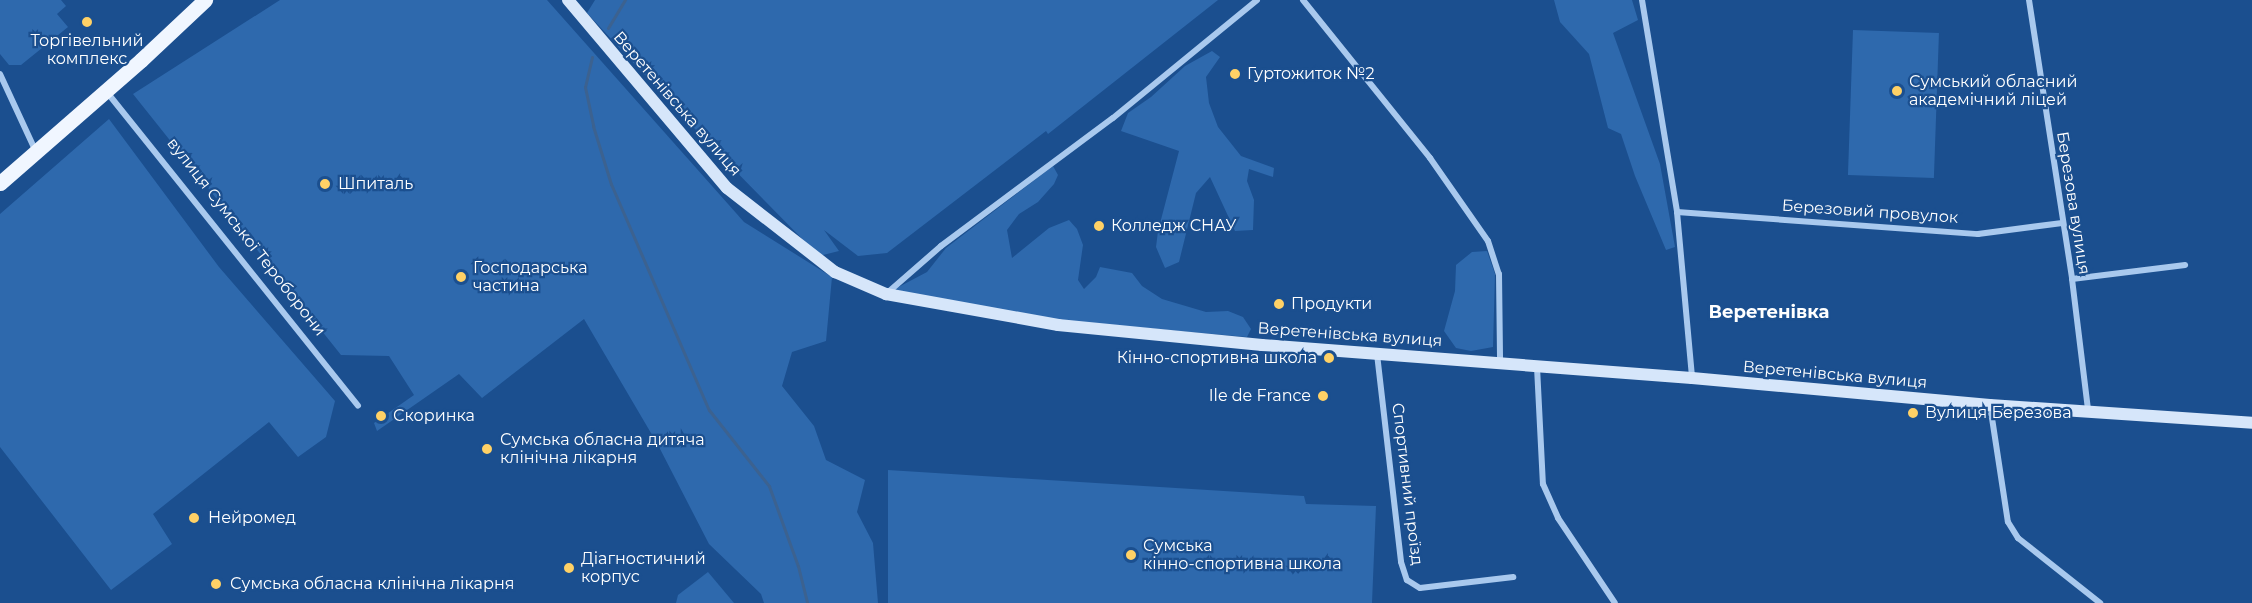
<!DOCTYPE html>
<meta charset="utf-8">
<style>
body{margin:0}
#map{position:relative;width:2252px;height:603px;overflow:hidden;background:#1b4f8f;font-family:Montserrat,sans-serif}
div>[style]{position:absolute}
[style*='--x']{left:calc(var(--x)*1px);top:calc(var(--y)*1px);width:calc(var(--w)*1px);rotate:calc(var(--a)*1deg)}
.green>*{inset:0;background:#2e69ad;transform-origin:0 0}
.stream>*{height:3px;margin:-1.5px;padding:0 1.5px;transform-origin:1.5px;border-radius:1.5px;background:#3c6290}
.street>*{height:6px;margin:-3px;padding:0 3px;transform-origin:3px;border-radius:3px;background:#a9c9ee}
.secondary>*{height:12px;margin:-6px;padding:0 6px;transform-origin:6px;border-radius:6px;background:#d6e6fa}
.primary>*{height:15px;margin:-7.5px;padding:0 7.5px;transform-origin:7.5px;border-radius:7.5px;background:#f0f6ff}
.dots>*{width:16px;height:16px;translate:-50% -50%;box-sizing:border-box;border:3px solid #1b4f8f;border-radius:50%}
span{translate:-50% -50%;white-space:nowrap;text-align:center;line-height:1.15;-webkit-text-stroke:4.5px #1b4f8f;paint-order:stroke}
.poi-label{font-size:16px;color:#fff}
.left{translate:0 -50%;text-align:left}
.right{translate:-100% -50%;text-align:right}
.street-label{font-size:16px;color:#fff}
.neighbourhood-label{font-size:18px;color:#fff;font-weight:700}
</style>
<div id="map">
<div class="green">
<i style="clip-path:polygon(0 0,61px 0,66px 6px,57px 14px,68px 27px,21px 65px,9px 65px,0 54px)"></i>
<i style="clip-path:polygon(280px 0,547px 0,744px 222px,832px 277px,826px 341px,792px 352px,782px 386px,814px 426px,826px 460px,865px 480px,857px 512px,873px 543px,878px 603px,764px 603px,761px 594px,709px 544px,658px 445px,584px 319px,482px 398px,459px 374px,377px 431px,374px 423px,414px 395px,389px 356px,341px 355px,133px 94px)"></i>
<i style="clip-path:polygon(595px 0,1218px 0,1048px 134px,1046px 131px,887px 253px,858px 256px,824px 230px,839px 251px,819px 256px,709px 144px,587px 13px)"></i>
<i style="clip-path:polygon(1554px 0,1632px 0,1638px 20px,1613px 33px,1660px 164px,1675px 247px,1666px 250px,1635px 176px,1621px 134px,1608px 128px,1589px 54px,1560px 22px)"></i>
<i style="left:1853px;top:30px;width:86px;height:145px;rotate:2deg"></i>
<i style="clip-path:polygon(1212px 51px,1220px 57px,1206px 77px,1209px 103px,1218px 127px,1241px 156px,1274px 168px,1273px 177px,1249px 169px,1247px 181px,1254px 200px,1253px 230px,1235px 231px,1210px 177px,1196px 193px,1179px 262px,1165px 268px,1156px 247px,1158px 231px,1179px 151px,1121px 131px,1128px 113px,1151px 97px,1185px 66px)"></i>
<i style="clip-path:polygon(109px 119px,219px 267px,335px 401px,326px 437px,298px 457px,269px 422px,153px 514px,172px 544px,111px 590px,0 447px,0 214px)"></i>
<i style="clip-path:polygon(1053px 166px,1058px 175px,1054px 184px,1038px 202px,1019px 214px,1007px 230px,1012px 258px,1049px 228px,1069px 220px,1077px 229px,1083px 245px,1078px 280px,1084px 289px,1096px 277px,1100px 267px,1132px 273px,1142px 286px,1162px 299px,1206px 312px,1228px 311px,1243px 317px,1251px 329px,1247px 337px,1030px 318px,891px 291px,927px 272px,946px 248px)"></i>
<i style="clip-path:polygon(1487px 251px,1495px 274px,1493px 347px,1471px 351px,1456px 348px,1444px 331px,1455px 291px,1456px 265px,1472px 252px)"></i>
<i style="clip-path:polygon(888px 470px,1304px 496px,1306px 504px,1376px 506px,1372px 603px,888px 603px)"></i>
<i style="clip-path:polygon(708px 572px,734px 603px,676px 603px,678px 595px)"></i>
</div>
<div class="stream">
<i style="--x:608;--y:28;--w:33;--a:-59"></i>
<i style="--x:592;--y:57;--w:31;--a:103"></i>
<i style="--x:585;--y:87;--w:40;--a:78"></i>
<i style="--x:593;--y:126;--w:61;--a:72.8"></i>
<i style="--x:611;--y:184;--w:246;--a:66.6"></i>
<i style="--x:709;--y:410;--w:97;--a:51.7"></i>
<i style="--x:769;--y:486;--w:85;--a:70.1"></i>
<i style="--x:798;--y:566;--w:38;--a:76"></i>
</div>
<div class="street">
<i style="--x:1303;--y:0;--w:203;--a:51.2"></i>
<i style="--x:1430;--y:158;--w:101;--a:55.1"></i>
<i style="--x:1488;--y:241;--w:35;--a:72"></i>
<i style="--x:1499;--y:274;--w:88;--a:89.3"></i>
<i style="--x:1642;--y:0;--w:215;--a:80.6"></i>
<i style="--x:1677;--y:212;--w:167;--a:84.8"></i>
<i style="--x:2029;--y:0;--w:282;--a:81.2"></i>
<i style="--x:2072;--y:279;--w:132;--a:83"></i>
<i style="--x:0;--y:74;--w:86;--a:65.2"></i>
<i style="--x:106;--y:91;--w:403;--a:51.3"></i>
<i style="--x:1677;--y:212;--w:302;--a:4.2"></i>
<i style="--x:1978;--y:234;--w:85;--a:-7.5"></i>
<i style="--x:2072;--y:279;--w:114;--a:-7.1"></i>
<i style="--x:886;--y:294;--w:73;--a:-41.1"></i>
<i style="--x:941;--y:246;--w:214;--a:-36.7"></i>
<i style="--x:1113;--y:118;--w:186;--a:-39.3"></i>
<i style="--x:1377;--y:354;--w:209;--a:83.4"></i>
<i style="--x:1401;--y:562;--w:19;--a:72"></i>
<i style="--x:1407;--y:580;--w:15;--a:32"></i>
<i style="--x:1420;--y:588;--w:94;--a:-6.7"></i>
<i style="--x:1537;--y:367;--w:117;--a:87.1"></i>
<i style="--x:1543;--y:484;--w:37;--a:66"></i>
<i style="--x:1558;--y:518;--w:102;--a:56.2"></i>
<i style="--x:1990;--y:405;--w:118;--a:81.3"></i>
<i style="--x:2008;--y:522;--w:19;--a:58"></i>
<i style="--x:2018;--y:538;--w:105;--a:38.4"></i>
</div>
<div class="secondary">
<i style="--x:568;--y:0;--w:246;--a:49.8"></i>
<i style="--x:727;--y:188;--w:137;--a:37.9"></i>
<i style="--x:835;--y:272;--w:56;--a:23.3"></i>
<i style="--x:886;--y:294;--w:175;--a:10.2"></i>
<i style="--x:1058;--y:325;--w:205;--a:5.6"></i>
<i style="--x:1262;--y:345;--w:431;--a:4.4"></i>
<i style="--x:1692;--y:378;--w:299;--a:5.2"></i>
<i style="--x:1990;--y:405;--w:263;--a:3.9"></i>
</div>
<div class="primary">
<i style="--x:0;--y:183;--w:187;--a:-41.1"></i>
<i style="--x:141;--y:60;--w:88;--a:-43.2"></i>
</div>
<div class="dots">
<i style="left:87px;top:22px;background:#ffd166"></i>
<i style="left:1235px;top:74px;background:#ffd166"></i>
<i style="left:1897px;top:91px;background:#ffd166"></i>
<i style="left:325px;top:184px;background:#ffd166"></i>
<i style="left:1099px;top:226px;background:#ffd166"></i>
<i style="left:461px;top:277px;background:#ffd166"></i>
<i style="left:1279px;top:304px;background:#ffd166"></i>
<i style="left:1329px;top:358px;background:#ffd166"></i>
<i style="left:1323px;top:396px;background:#ffd166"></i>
<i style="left:1913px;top:413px;background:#ffd166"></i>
<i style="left:381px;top:416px;background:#ffd166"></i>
<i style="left:487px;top:449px;background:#ffd166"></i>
<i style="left:194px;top:518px;background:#ffd166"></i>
<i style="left:1131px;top:555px;background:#ffd166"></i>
<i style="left:569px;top:568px;background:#ffd166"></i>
<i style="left:216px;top:584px;background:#ffd166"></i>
</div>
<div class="poi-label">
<span style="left:87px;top:50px">Торгівельний<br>комплекс</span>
<span class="left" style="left:1247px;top:74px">Гуртожиток №2</span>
<span class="left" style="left:1909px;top:91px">Сумський обласний<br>академічний ліцей</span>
<span class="left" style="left:338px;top:184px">Шпиталь</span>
<span class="left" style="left:1111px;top:226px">Колледж СНАУ</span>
<span class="left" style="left:473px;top:277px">Господарська<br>частина</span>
<span class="left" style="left:1291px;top:304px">Продукти</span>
<span class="right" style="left:1317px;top:358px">Кінно-спортивна школа</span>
<span class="right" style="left:1311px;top:396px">Ile de France</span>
<span class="left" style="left:1925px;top:413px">Вулиця Березова</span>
<span class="left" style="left:393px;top:416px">Скоринка</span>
<span class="left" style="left:500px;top:449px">Сумська обласна дитяча<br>клінічна лікарня</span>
<span class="left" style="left:208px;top:518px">Нейромед</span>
<span class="left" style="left:1143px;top:555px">Сумська<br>кінно-спортивна школа</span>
<span class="left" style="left:581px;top:568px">Діагностичний<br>корпус</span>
<span class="left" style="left:230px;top:584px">Сумська обласна клінічна лікарня</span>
</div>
<div class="street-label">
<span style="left:677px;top:104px;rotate:49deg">Веретенівська вулиця</span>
<span style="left:2073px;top:203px;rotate:81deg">Березова вулиця</span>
<span style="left:1870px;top:212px;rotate:4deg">Березовий провулок</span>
<span style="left:246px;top:237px;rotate:52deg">вулиця Сумської Тероборони</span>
<span style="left:1350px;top:335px;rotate:4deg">Веретенівська вулиця</span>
<span style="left:1835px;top:375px;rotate:5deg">Веретенівська вулиця</span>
<span style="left:1407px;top:484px;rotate:83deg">Спортивний проїзд</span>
</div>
<div class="neighbourhood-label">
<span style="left:1769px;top:312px">Веретенівка</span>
</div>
</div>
